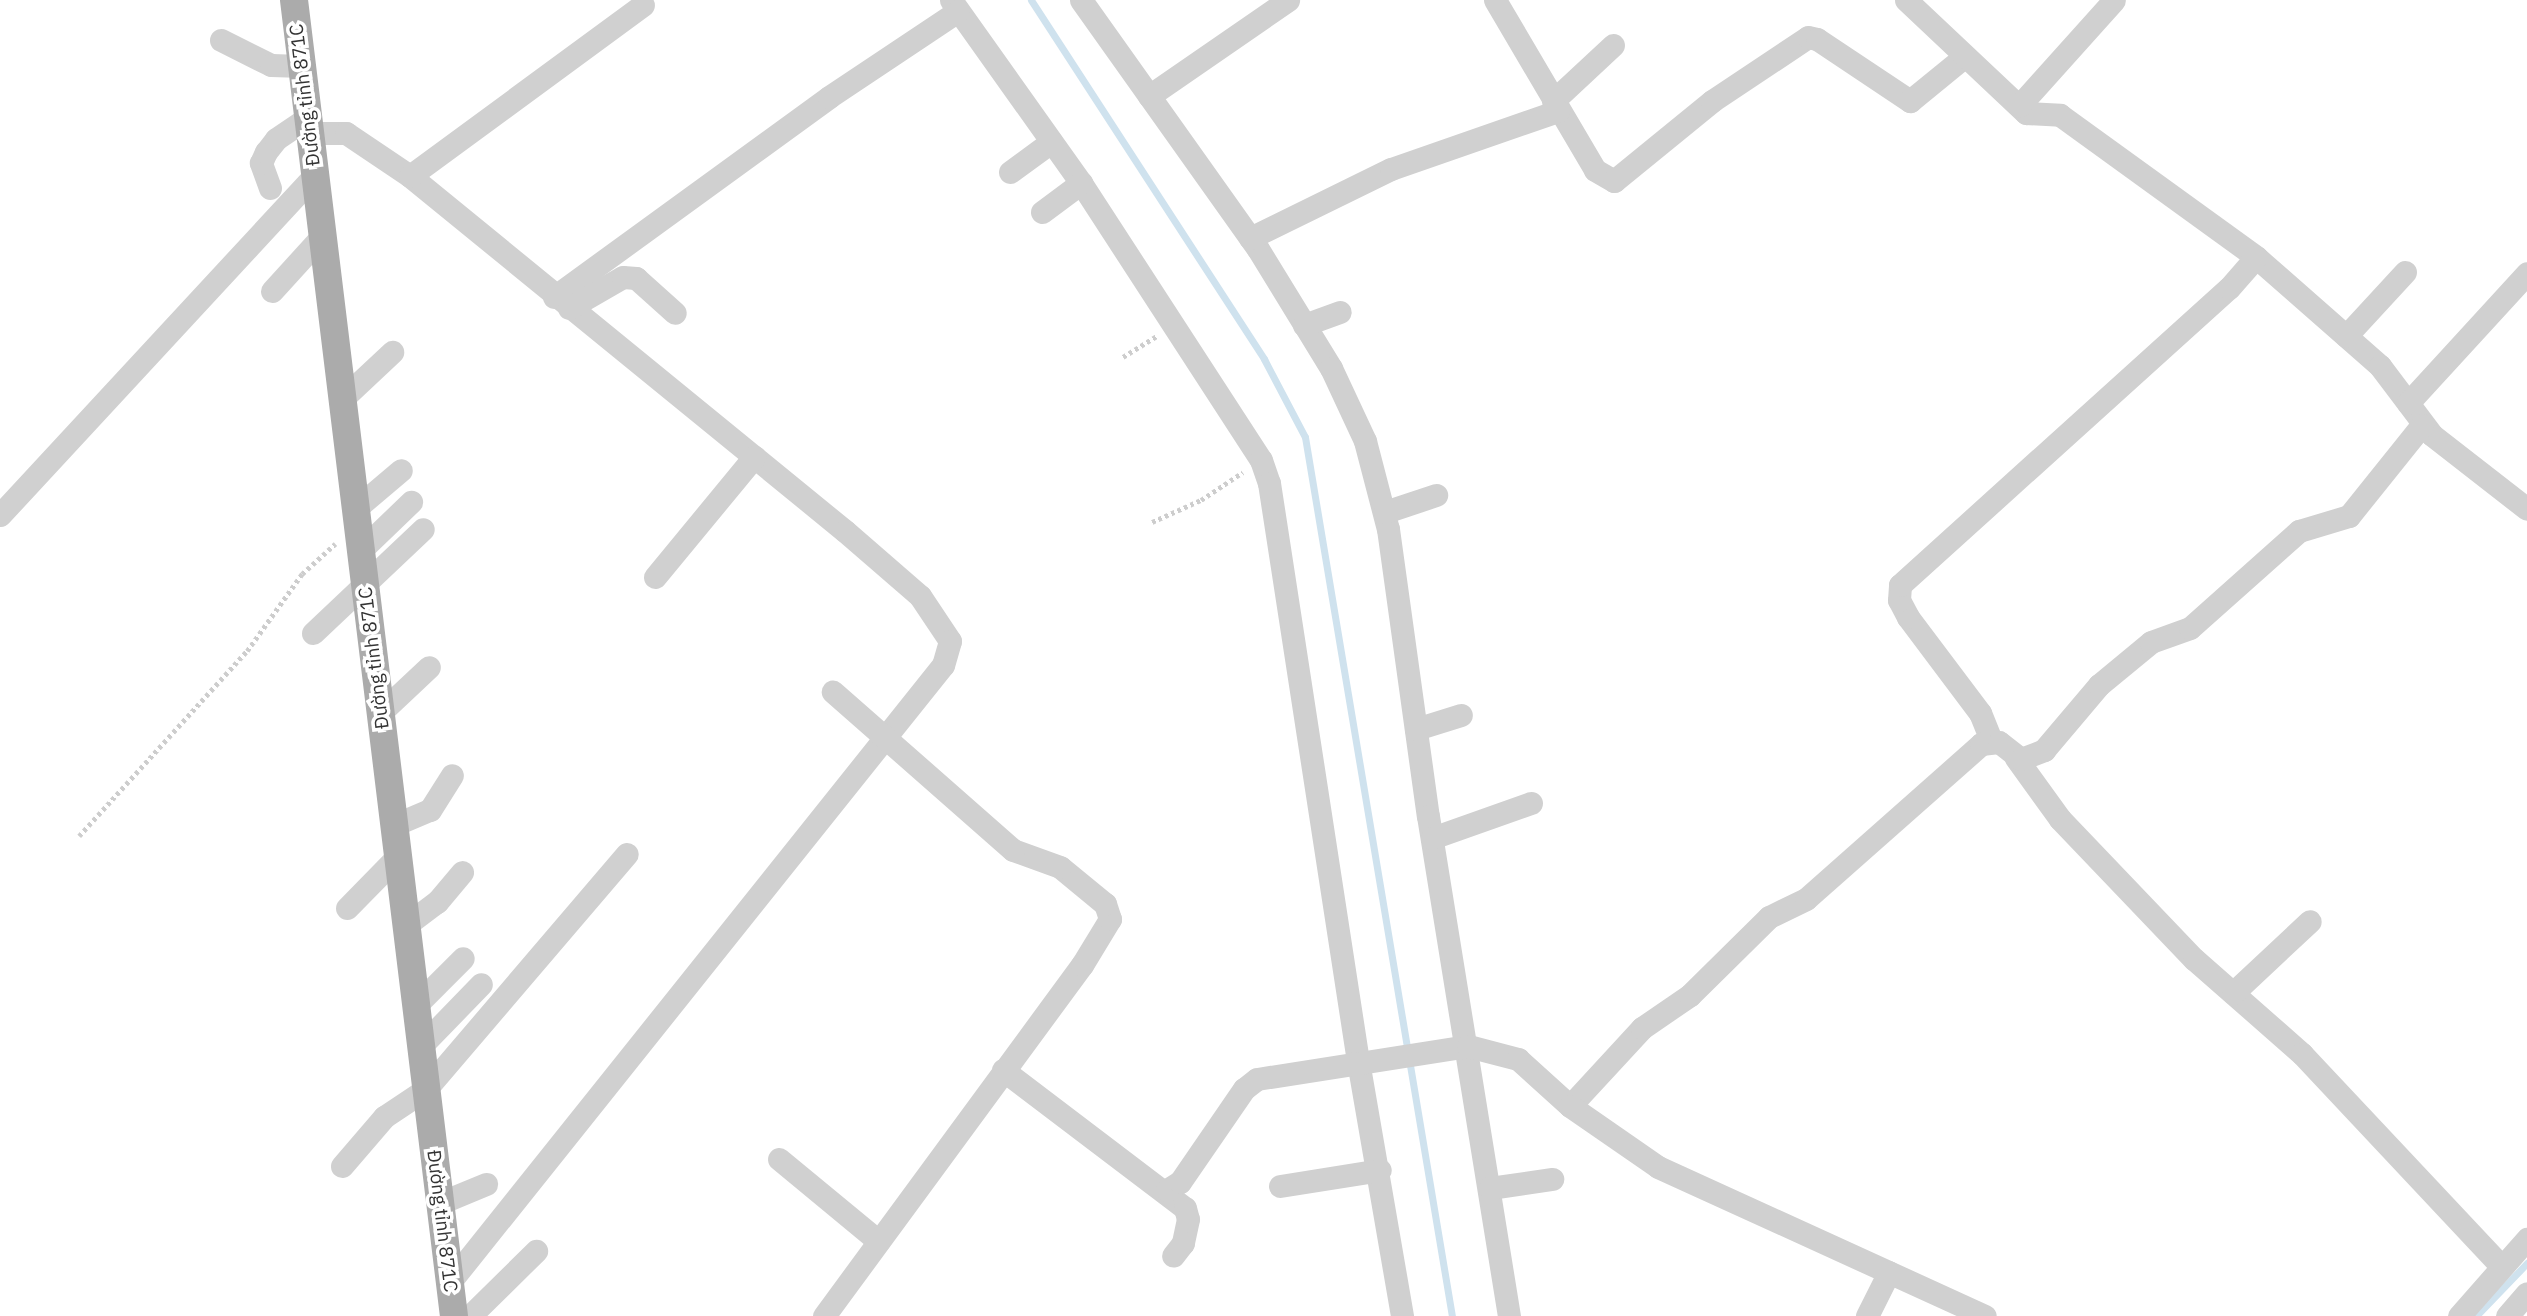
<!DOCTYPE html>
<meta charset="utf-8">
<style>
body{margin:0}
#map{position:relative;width:2527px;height:1316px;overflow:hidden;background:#fff;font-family:"IBM Plex Sans",sans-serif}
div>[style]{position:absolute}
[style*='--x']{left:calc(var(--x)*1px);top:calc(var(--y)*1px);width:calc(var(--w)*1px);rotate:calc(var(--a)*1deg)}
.stream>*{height:7px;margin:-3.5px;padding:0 3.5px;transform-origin:3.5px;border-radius:3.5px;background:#cfe2ee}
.path>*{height:4.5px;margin-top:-2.25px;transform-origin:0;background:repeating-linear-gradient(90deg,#cdcdcd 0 3.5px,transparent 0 7px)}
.minor>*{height:23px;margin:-11.5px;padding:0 11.5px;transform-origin:11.5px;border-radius:11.5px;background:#d0d0d0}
.major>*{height:28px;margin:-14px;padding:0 14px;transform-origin:14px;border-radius:14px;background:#ababab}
span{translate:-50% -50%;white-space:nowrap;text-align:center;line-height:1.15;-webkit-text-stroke:7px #fff;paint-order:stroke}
.street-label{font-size:19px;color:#333}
</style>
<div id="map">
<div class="stream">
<i style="--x:1031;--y:0;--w:428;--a:57"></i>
<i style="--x:1264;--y:359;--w:88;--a:62.3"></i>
<i style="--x:1305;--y:437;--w:891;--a:80.51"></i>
<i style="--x:2476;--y:1316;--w:74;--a:-46.1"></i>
</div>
<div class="path">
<i style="--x:1123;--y:357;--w:39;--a:-32"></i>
<i style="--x:1152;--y:522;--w:54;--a:-24.2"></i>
<i style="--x:1201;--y:500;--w:50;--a:-33.7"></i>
<i style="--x:79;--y:836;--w:250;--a:-47.8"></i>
<i style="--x:247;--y:651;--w:95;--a:-54.5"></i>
<i style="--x:302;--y:574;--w:45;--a:-42.3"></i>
</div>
<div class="minor">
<i style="--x:951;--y:0;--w:224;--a:54.6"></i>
<i style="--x:1081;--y:183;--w:330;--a:57"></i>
<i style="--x:1261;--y:460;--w:24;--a:71"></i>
<i style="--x:1269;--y:483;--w:585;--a:81.25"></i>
<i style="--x:1358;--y:1061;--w:259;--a:80.2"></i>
<i style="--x:1081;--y:0;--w:305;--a:54.6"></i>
<i style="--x:1258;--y:249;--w:140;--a:58.5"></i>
<i style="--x:1331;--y:368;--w:81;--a:65"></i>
<i style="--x:1365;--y:441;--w:91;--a:75.4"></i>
<i style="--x:1388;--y:529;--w:290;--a:82.1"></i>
<i style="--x:1428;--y:816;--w:507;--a:80.8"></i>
<i style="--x:1495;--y:0;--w:197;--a:59.5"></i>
<i style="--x:1595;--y:170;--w:22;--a:30"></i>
<i style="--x:1614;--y:181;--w:127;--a:-39.2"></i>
<i style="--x:1712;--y:101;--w:115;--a:-33.7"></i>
<i style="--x:1808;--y:37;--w:9;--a:13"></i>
<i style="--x:1817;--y:39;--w:112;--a:33.7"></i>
<i style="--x:1910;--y:101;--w:71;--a:-39.3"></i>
<i style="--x:1906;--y:0;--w:165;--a:43.3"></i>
<i style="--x:2026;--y:113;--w:34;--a:3"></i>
<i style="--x:2060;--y:115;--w:242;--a:35.9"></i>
<i style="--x:2256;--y:257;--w:165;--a:41.3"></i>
<i style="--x:2380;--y:366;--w:86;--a:53"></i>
<i style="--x:2432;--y:435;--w:120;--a:37.9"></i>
<i style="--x:221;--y:40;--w:56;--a:26.6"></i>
<i style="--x:271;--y:65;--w:31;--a:2"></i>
<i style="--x:1149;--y:96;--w:169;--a:-34.6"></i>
<i style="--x:1553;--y:101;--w:82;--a:-43"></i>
<i style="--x:2019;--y:106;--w:142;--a:-48.1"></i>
<i style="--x:309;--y:133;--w:37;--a:0"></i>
<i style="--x:346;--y:133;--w:77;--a:33.9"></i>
<i style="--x:410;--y:176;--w:561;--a:39.22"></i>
<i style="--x:845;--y:531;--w:99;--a:40.9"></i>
<i style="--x:920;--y:596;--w:54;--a:56.3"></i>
<i style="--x:950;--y:641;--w:25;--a:106"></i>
<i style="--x:943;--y:665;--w:790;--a:128.63"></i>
<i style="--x:1010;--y:172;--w:51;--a:-36.2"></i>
<i style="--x:410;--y:176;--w:289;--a:-36.3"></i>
<i style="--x:270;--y:188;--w:27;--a:-110"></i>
<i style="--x:261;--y:163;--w:12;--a:-66"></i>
<i style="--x:266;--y:152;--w:16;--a:-52"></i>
<i style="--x:276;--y:139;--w:37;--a:-34"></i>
<i style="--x:1042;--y:212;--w:49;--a:-36.6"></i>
<i style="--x:1250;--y:238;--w:157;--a:-26.1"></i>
<i style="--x:1391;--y:169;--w:177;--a:-19.2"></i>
<i style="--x:272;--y:291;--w:74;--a:-47.7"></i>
<i style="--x:554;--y:297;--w:340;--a:-36"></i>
<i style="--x:829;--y:97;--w:155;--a:-33.7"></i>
<i style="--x:569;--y:308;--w:62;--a:-29.9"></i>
<i style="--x:623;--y:277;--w:13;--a:4"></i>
<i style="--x:636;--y:278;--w:52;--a:41.9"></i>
<i style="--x:1304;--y:325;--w:38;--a:-20"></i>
<i style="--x:2346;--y:336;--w:87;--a:-47.3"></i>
<i style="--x:342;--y:399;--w:69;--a:-43.2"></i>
<i style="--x:2408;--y:403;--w:176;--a:-47.5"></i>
<i style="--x:355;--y:509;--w:60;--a:-40.3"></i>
<i style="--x:1385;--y:512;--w:54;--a:-18.4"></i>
<i style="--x:0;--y:515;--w:462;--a:-47.2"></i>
<i style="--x:360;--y:551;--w:71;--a:-43.9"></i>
<i style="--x:655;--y:577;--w:156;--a:-50.5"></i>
<i style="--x:313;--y:633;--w:151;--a:-43.4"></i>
<i style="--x:380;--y:713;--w:67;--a:-43.2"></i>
<i style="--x:1416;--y:729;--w:47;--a:-17.3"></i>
<i style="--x:1991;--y:740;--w:29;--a:-112"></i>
<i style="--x:1980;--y:713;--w:120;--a:-126.9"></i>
<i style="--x:1908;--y:617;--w:19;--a:-118"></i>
<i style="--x:1899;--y:600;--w:15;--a:-86"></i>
<i style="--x:1900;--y:585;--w:443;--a:-42.1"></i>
<i style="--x:2229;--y:288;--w:41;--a:-48.9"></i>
<i style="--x:2016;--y:758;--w:75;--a:54.2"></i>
<i style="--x:2060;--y:819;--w:194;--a:46.3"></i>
<i style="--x:2194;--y:959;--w:144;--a:41.3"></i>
<i style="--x:2302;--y:1054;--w:291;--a:46.8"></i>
<i style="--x:394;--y:825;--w:39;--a:-23"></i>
<i style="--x:430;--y:810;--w:41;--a:-57.8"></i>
<i style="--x:1432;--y:838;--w:105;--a:-19.5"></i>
<i style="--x:347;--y:908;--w:73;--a:-45.6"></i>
<i style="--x:406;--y:925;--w:39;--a:-37"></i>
<i style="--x:437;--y:902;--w:39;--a:-50"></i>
<i style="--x:2233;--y:993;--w:105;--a:-43.1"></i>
<i style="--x:416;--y:1005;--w:66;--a:-45"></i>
<i style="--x:421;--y:1046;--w:86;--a:-45.9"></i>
<i style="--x:1003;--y:1070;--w:228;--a:37.2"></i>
<i style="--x:1185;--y:1208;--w:11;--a:75"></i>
<i style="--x:1188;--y:1219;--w:25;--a:102"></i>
<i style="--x:1183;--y:1243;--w:16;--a:128"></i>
<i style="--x:1570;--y:1106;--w:106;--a:-47.3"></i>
<i style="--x:1642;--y:1028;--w:58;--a:-34.5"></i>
<i style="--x:1690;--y:995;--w:111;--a:-44.6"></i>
<i style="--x:1769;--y:917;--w:41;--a:-25.9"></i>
<i style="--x:1806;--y:899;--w:234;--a:-41.5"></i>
<i style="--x:1981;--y:744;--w:18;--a:-6"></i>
<i style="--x:1999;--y:742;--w:28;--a:38"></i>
<i style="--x:2021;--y:759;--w:25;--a:-21"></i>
<i style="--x:2044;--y:750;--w:85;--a:-49.8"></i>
<i style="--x:2099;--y:685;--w:67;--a:-39.6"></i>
<i style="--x:2151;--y:642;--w:41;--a:-19.7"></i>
<i style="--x:2190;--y:628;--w:146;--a:-41.7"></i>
<i style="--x:2299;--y:531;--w:52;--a:-16.7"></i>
<i style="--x:2349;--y:516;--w:117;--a:-51.3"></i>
<i style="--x:779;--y:1159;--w:129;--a:39.6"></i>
<i style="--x:342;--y:1166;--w:65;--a:-49.4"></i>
<i style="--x:384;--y:1117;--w:50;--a:-33.7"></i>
<i style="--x:426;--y:1089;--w:309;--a:-49.5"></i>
<i style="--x:1280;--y:1186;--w:101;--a:-9.1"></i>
<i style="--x:1490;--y:1188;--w:63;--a:-8.3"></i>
<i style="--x:1167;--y:1190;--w:15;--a:-32"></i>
<i style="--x:1180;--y:1182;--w:113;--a:-55.5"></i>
<i style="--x:1244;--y:1089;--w:16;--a:-38"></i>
<i style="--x:1257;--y:1079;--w:214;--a:-8.9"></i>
<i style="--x:1468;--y:1046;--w:52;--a:14.6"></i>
<i style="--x:1518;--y:1059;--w:70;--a:42.1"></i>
<i style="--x:1570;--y:1106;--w:107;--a:34.7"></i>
<i style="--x:1658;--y:1167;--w:359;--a:24.5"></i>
<i style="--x:440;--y:1203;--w:50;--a:-22.4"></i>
<i style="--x:470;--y:1316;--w:93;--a:-44.6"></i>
<i style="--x:824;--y:1316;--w:436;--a:-53.7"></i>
<i style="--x:1082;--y:965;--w:54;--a:-58.7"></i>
<i style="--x:1110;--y:919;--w:16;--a:-108"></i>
<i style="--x:1105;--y:904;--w:58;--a:-140.6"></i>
<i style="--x:1060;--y:867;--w:50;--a:-160.1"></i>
<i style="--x:1013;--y:850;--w:240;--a:-138.7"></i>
<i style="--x:1867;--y:1316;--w:49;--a:-63.4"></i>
<i style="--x:2459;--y:1316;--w:103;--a:-48.6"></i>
<i style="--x:2507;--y:1316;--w:30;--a:-49"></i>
</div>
<div class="major">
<i style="--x:294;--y:0;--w:1326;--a:83.07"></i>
</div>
<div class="street-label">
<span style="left:305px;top:95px;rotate:-97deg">Đường tỉnh 871C</span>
<span style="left:374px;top:658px;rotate:-97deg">Đường tỉnh 871C</span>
<span style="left:442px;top:1221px;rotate:83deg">Đường tỉnh 871C</span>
</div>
</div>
